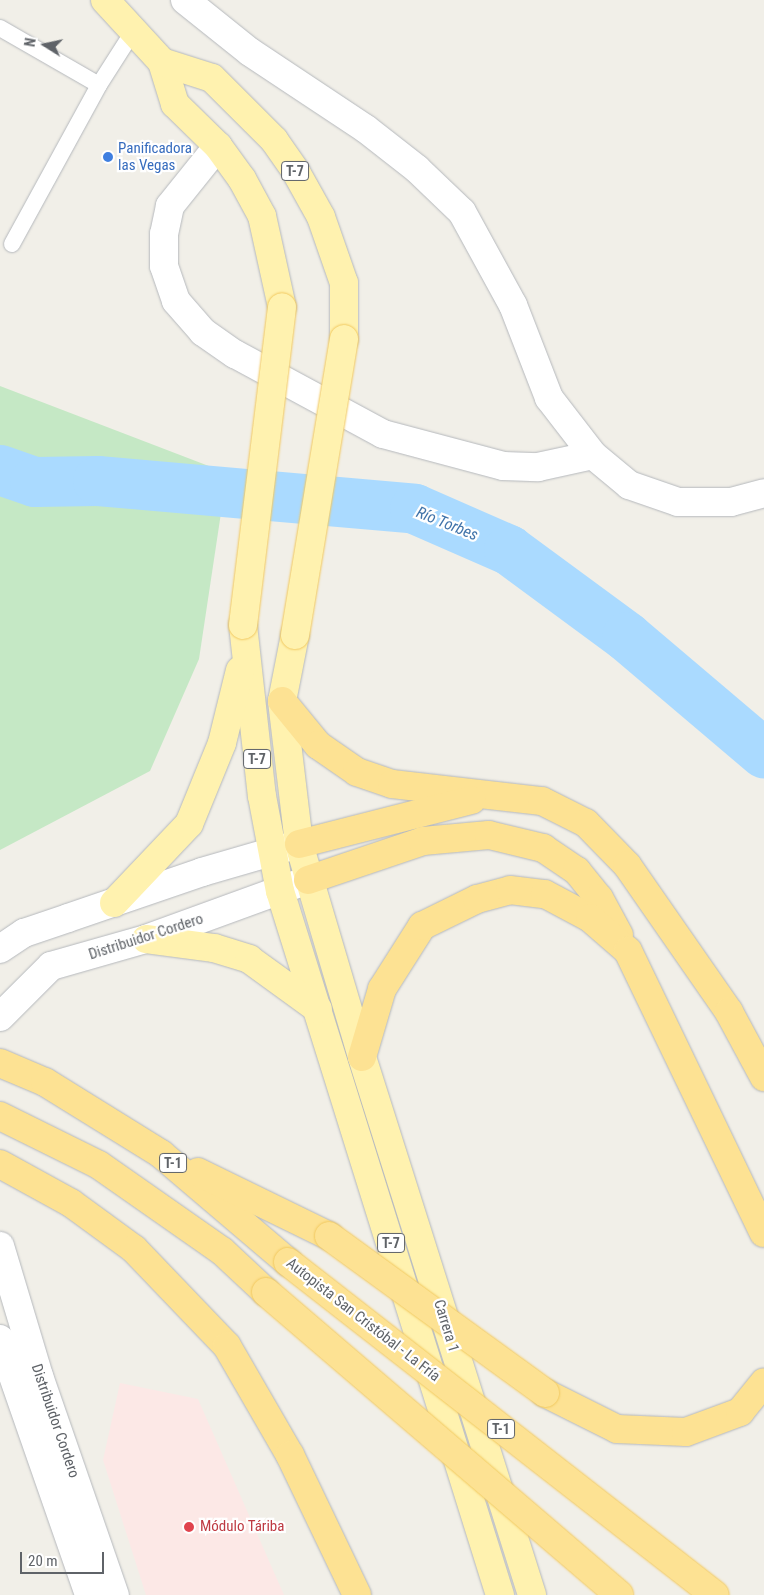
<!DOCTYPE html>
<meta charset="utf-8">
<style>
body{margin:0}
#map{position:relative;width:764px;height:1595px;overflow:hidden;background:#f1efe8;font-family:"Roboto Condensed",sans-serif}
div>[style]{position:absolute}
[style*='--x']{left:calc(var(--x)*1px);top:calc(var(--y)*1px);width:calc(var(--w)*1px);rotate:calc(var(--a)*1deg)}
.medical>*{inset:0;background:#fce8e6}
.green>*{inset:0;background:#c5e8c5}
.river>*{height:50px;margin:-25px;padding:0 25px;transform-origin:25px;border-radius:25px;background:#aadaff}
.roads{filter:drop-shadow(0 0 1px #b5b8bc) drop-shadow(0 0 1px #b5b8bc)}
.lane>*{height:16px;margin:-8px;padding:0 8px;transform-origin:8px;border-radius:8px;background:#fff}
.street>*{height:28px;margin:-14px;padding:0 14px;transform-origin:14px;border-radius:14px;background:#fff}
.primary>*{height:28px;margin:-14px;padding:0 14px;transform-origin:14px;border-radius:14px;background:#fff2af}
.highway>*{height:28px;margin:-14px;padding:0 14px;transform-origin:14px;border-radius:14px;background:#fde293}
.bridges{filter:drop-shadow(0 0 1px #f2c960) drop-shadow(0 0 1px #f2c960)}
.primary-bridge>*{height:28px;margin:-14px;padding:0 14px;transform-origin:14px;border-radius:14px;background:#fff2af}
.highway-bridge>*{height:28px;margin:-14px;padding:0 14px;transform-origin:14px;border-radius:14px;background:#fde293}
.dots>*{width:14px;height:14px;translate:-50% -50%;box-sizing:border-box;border:2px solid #fff;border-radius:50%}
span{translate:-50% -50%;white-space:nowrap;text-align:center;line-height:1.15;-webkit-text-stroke:4.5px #fff;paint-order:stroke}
.shield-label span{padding:1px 4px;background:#fff;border:1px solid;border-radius:4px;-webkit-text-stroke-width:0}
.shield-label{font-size:14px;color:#5f6368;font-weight:700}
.shop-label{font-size:15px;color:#366cbe}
.left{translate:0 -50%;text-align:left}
.street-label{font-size:15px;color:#5f6368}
.health-label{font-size:15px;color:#be3a42}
.water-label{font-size:16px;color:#4174aa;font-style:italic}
.north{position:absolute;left:20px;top:20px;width:50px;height:50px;-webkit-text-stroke:4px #fff;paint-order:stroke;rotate:280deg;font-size:14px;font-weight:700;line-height:20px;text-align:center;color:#5f6368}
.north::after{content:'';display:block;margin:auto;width:18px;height:22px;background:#5f6368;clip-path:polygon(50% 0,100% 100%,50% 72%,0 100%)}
.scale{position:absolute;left:20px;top:1552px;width:84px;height:22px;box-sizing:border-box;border:2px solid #5f6368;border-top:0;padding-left:6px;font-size:15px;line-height:18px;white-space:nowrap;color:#5f6368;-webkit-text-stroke:4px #fff;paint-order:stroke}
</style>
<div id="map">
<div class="medical">
<i style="clip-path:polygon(120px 1383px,198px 1399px,284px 1595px,146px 1595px,103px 1460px)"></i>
</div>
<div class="green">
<i style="clip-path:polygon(0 386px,227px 473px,199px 659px,150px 771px,0 850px)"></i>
</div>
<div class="river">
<i style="--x:0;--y:470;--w:37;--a:19"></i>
<i style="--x:35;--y:482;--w:63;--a:-0.9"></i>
<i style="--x:98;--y:481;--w:318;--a:5"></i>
<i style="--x:415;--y:509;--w:103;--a:23.6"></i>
<i style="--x:509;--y:550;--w:147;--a:36.4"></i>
<i style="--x:627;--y:637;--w:180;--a:40.3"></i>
</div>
<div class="roads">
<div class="lane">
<i style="--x:0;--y:28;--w:114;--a:29.9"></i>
<i style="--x:12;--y:244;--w:181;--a:-61.3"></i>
<i style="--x:99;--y:85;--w:65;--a:-57.5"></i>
</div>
<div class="street">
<i style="--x:185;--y:0;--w:83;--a:38.7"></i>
<i style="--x:250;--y:52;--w:139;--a:33.6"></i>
<i style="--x:366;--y:129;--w:65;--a:38.1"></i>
<i style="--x:417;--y:169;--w:62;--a:43.7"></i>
<i style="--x:462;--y:212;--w:106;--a:61.3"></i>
<i style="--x:513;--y:305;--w:100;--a:68.8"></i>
<i style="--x:549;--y:398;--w:72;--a:52.3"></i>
<i style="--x:593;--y:455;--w:47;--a:39.8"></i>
<i style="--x:629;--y:485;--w:52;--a:19.1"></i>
<i style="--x:678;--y:502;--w:53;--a:0"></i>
<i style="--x:731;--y:502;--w:34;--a:-15"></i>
<i style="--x:218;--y:146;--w:77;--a:128.7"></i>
<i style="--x:170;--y:206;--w:29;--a:102"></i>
<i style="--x:164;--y:234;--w:32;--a:90"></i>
<i style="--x:164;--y:266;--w:37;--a:71"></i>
<i style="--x:176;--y:301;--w:41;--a:48.9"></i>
<i style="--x:203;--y:332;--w:39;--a:35"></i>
<i style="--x:235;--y:354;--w:168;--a:28.4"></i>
<i style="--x:383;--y:434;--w:124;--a:14.9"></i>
<i style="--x:503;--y:466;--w:35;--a:2"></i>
<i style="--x:538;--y:467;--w:56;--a:-12.3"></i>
<i style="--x:0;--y:949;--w:29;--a:-34"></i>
<i style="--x:24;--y:933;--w:46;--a:-18.8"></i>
<i style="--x:68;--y:918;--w:142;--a:-18.9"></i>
<i style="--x:202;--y:872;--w:97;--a:-16.2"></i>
<i style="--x:0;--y:1017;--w:72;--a:-45"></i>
<i style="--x:51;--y:966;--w:99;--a:-15.9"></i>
<i style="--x:146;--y:939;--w:172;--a:-20"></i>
<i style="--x:0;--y:1246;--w:136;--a:73.3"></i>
<i style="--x:39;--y:1376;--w:232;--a:70.9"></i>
<i style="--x:0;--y:1339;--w:271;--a:70.8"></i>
</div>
<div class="primary">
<i style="--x:105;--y:0;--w:84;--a:47.4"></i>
<i style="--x:162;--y:62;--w:44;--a:72.8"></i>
<i style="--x:175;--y:104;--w:60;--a:44.3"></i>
<i style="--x:218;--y:146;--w:41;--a:54"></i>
<i style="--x:242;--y:179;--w:42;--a:61.6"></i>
<i style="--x:262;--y:216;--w:93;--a:77.6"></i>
<i style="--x:162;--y:62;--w:52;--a:17.7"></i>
<i style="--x:212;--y:78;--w:88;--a:45"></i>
<i style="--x:274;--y:140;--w:39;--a:55"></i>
<i style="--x:296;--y:172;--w:51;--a:60.9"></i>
<i style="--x:321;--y:217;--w:70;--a:70.8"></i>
<i style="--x:344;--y:283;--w:56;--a:90"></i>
<i style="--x:243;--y:625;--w:172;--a:83.7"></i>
<i style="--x:262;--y:796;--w:97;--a:79.3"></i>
<i style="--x:280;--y:891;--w:738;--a:72.65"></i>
<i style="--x:295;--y:635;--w:67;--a:101.1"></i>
<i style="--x:282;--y:701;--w:144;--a:83.2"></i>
<i style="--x:299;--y:844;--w:222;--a:73.5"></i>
<i style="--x:362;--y:1057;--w:564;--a:72.46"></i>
<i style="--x:114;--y:903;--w:109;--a:-46.5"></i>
<i style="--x:189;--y:824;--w:87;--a:-67.8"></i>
<i style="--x:222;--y:743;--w:75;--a:-76.1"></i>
<i style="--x:146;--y:939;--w:69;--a:7.5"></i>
<i style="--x:214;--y:948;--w:37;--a:17"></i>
<i style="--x:249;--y:959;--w:85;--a:35.9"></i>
</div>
<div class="highway">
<i style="--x:282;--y:701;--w:57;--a:50.7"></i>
<i style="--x:318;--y:745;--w:47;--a:34.7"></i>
<i style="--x:357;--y:772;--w:37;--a:19"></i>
<i style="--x:392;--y:784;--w:151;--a:6.5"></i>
<i style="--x:542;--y:801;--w:49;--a:26.6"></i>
<i style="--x:586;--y:823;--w:59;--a:45.7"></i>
<i style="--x:627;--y:865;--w:179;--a:55.2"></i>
<i style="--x:729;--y:1012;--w:74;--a:61.7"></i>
<i style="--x:299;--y:844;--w:178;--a:-14.3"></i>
<i style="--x:308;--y:880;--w:121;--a:-18.7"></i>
<i style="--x:423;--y:841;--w:66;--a:-5.2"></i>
<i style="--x:489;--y:835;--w:56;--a:13.5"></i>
<i style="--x:543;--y:848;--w:41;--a:34.1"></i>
<i style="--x:577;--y:871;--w:35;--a:51"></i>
<i style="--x:599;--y:898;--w:42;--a:61.6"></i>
<i style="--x:362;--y:1057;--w:71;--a:-73.6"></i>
<i style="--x:382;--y:989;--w:75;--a:-57.6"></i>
<i style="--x:422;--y:926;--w:61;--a:-26.1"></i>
<i style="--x:477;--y:899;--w:34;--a:-15"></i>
<i style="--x:510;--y:890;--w:35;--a:7"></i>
<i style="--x:545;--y:894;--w:51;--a:28.1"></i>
<i style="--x:590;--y:918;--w:50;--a:41"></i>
<i style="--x:628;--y:951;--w:313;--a:64.3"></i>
<i style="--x:0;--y:1063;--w:49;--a:22.9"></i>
<i style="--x:45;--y:1082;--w:137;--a:31.8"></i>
<i style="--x:161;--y:1154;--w:167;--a:40.4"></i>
<i style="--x:0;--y:1116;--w:110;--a:26.3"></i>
<i style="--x:99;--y:1165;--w:150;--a:35"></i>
<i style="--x:222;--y:1251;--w:60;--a:43"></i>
<i style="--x:0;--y:1164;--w:81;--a:28.8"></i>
<i style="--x:71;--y:1203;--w:78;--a:36.1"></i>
<i style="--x:134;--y:1249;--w:134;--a:46.2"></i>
<i style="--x:227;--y:1346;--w:126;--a:60"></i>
<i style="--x:290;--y:1455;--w:155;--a:64.4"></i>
<i style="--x:198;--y:1172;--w:146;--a:26"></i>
<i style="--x:545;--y:1393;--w:80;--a:26.6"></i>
<i style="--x:617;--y:1429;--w:69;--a:2.5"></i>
<i style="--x:686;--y:1432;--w:58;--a:-20.3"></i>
<i style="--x:740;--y:1412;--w:38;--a:-51"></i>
</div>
</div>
<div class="bridges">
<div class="primary-bridge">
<i style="--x:243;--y:625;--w:320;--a:-83"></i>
<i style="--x:295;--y:635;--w:300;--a:-80.6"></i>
</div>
<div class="highway-bridge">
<i style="--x:329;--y:1236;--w:267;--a:36"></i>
<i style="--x:288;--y:1262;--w:541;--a:37.95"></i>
<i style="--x:266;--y:1292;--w:465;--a:40.6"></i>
</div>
</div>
<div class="dots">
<i style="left:108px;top:157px;background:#3f7fe0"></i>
<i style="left:189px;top:1527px;background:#e0444e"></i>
</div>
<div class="shield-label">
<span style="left:295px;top:171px">T-7</span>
<span style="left:257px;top:759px">T-7</span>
<span style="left:173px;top:1163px">T-1</span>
<span style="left:391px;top:1243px">T-7</span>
<span style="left:501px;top:1429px">T-1</span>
</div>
<div class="shop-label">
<span class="left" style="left:118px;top:157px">Panificadora<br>las Vegas</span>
</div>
<div class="street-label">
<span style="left:146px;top:937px;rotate:-18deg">Distribuidor Cordero</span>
<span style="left:363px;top:1320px;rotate:38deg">Autopista San Cristóbal - La Fría</span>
<span style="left:446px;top:1326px;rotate:73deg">Carrera 1</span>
<span style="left:55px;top:1421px;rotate:71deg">Distribuidor Cordero</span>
</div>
<div class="health-label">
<span class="left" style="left:200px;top:1527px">Módulo Táriba</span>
</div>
<div class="water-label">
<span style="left:447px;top:524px;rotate:22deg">Río Torbes</span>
</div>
<div class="north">N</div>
<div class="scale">20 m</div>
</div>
